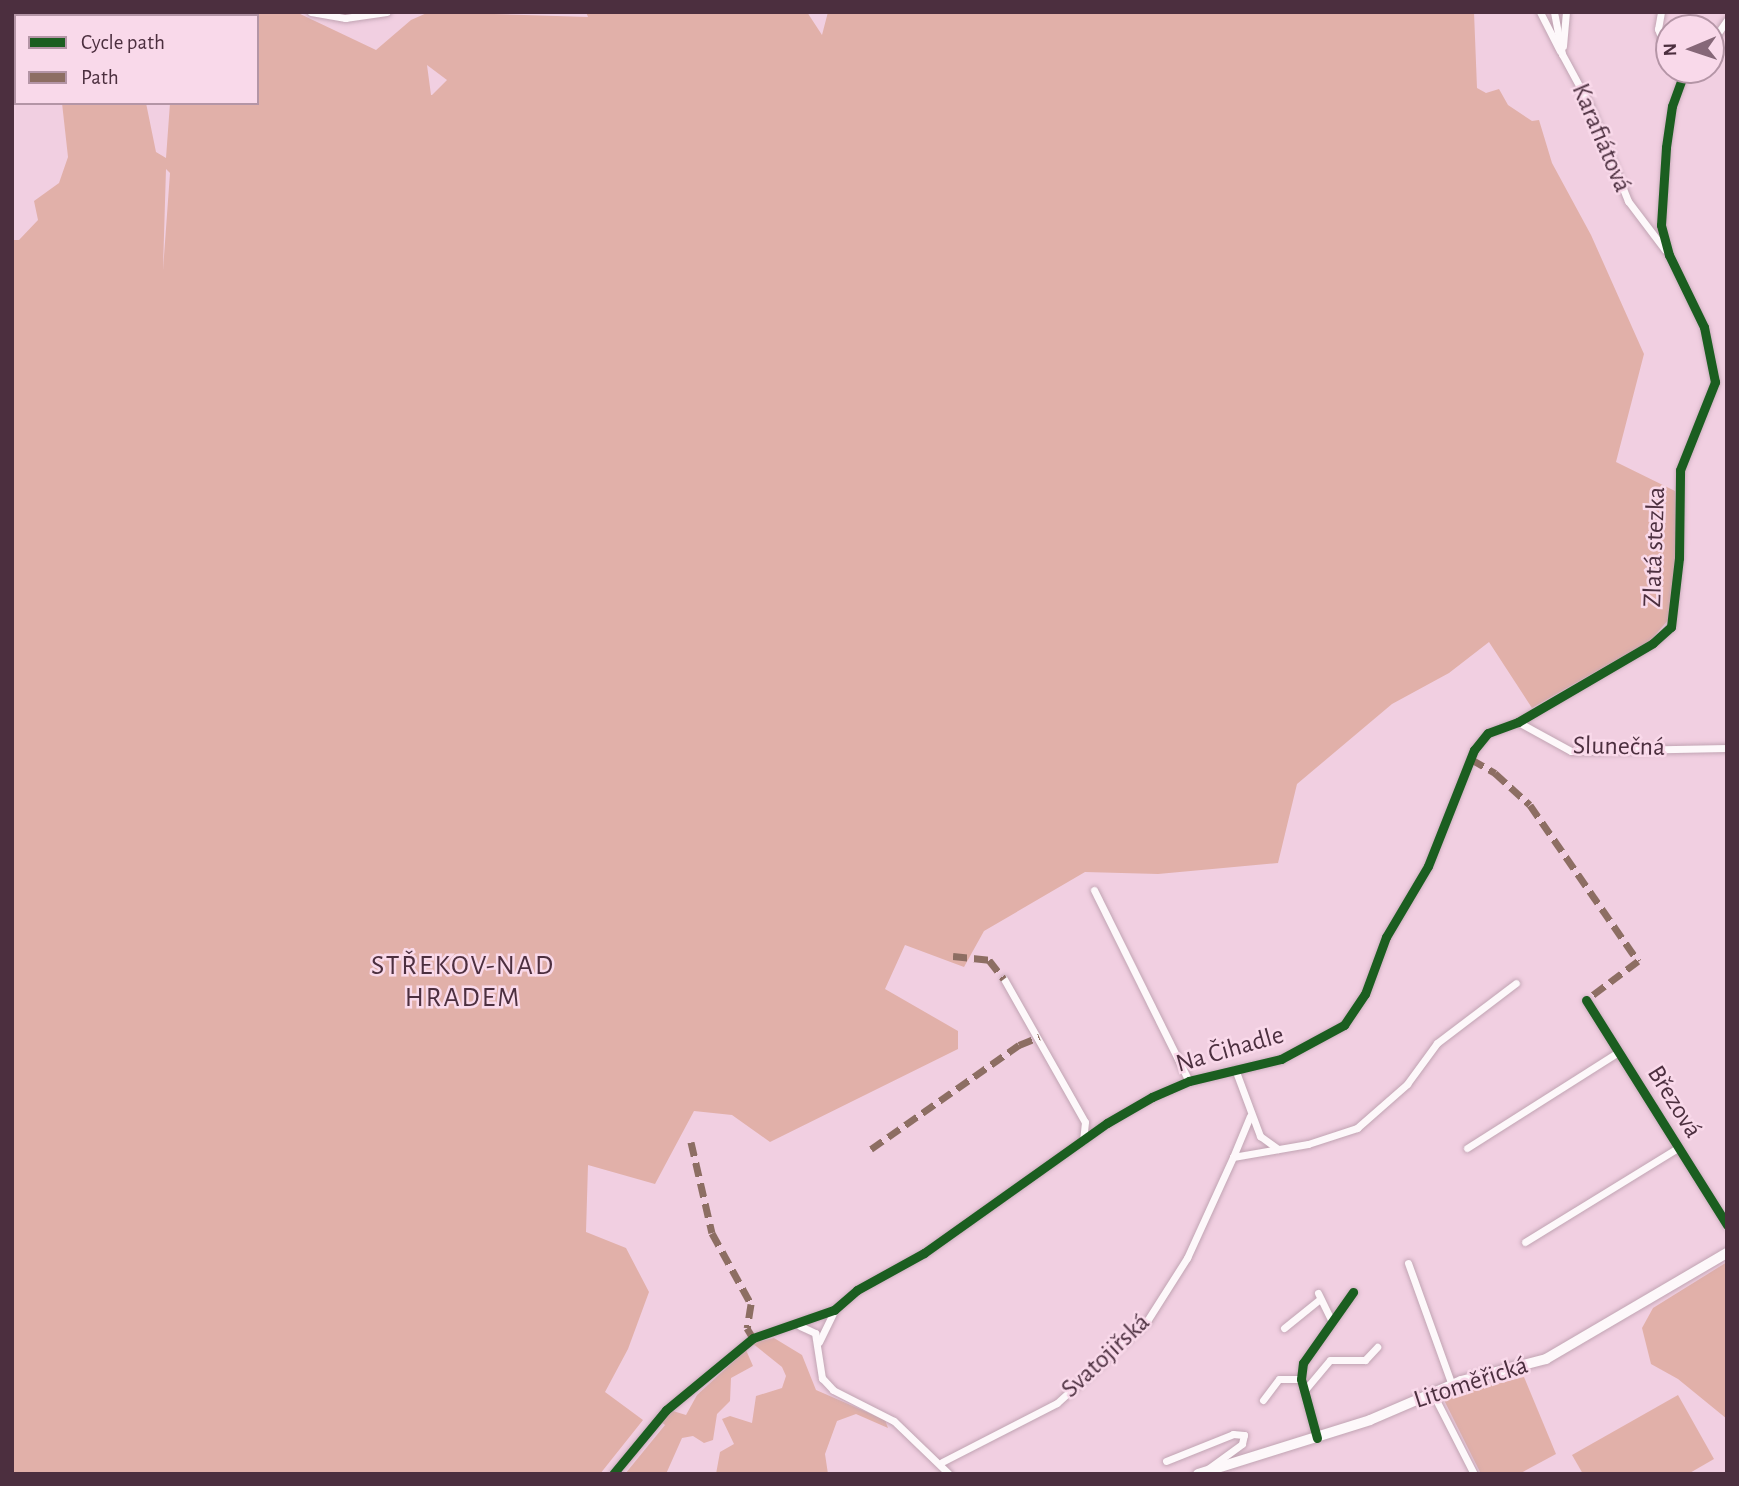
<!DOCTYPE html>
<meta charset="utf-8">
<style>
body{margin:0}
#map{position:relative;width:1739px;height:1486px;overflow:hidden;background:#f1cfe1;font-family:"Alegreya Sans",sans-serif}
div>[style]{position:absolute}
[style*='--x']{left:calc(var(--x)*1px);top:calc(var(--y)*1px);width:calc(var(--w)*1px);rotate:calc(var(--a)*1deg)}
.green>*{inset:0;background:#e1b0a9}
.roads{filter:drop-shadow(0 0 2px #c1a4b3) drop-shadow(0 0 2px #c1a4b3)}
.street>*{height:7px;margin:-3.5px;padding:0 3.5px;transform-origin:3.5px;border-radius:3.5px;background:#fdf8fa}
.secondary>*{height:10px;margin:-5px;padding:0 5px;transform-origin:5px;border-radius:5px;background:#fdf8fa}
.quiet>*{height:7px;margin-top:-3.5px;transform-origin:0;background:repeating-linear-gradient(90deg,#8d6e63 0 14px,transparent 0 21px)}
.cycleway>*{height:9px;margin:-4.5px;padding:0 4.5px;transform-origin:4.5px;border-radius:4.5px;background:#1b5e20}
span{translate:-50% -50%;white-space:nowrap;text-align:center;line-height:1.15;-webkit-text-stroke:5px #f9d9ea;paint-order:stroke}
.street-label{font-size:26px;color:#4c2f3f}
.neighbourhood-label{font-size:28px;color:#4c2f3f;letter-spacing:2px}
.frame{position:absolute;inset:0;border:14px solid #4c2f3f;pointer-events:none}
.legend{position:absolute;left:14px;top:14px;width:245px;height:91px;box-sizing:border-box;background:#f9d9ea;border:2px solid #b495a6;margin:0;padding:9px 12px;list-style:none;font-size:21px;color:#4c2f3f}
.legend li{display:flex;align-items:center;gap:14px;height:35px}
.legend b{width:35px;border:2px solid #b495a6}
.north{position:absolute;left:1655px;top:14px;width:70px;height:70px;box-sizing:border-box;background:#f9d9ea;border:2px solid #b495a6;border-radius:50%;rotate:268deg;font-size:19px;font-weight:700;line-height:28px;text-align:center;color:#4c2f3f}
.north::after{content:'';display:block;margin:auto;width:24px;height:32px;background:#866778;clip-path:polygon(50% 0,100% 100%,50% 72%,0 100%)}
</style>
<div id="map">
<div class="green">
<i style="clip-path:polygon(evenodd,219px 12px,296px 12px,376px 50px,411px 20px,429px 12px,588px 17px,586px 12px,807px 12px,822px 35px,828px 12px,1474px 12px,1477px 88px,1486px 93px,1499px 89px,1508px 105px,1532px 121px,1539px 120px,1552px 163px,1591px 235px,1644px 354px,1616px 462px,1675px 491px,1676px 558px,1669px 619px,1651px 640px,1532px 708px,1489px 642px,1449px 673px,1392px 704px,1297px 784px,1278px 863px,1158px 874px,1085px 872px,984px 931px,964px 967px,905px 945px,885px 989px,958px 1031px,958px 1049px,770px 1142px,732px 1115px,694px 1111px,655px 1184px,588px 1165px,586px 1232px,626px 1248px,649px 1292px,628px 1349px,605px 1392px,643px 1420px,600px 1474px,12px 1474px,12px 240px,19px 240px,38px 220px,34px 201px,59px 183px,68px 157px,62px 103px,146px 103px,156px 152px,166px 158px,170px 103px,257px 103px,257px 16px,219px 12px,427px 65px,447px 80px,432px 95px,431px 95px,427px 65px,219px 12px,166px 169px,170px 173px,163px 270px,163px 269px,166px 169px)"></i>
<i style="clip-path:polygon(1727px 1262px,1727px 1419px,1678px 1379px,1651px 1364px,1642px 1328px,1653px 1308px)"></i>
<i style="clip-path:polygon(774px 1338px,802px 1355px,816px 1390px,885px 1420px,888px 1428px,856px 1414px,837px 1421px,825px 1454px,828px 1474px,716px 1474px,720px 1452px,734px 1444px,722px 1419px,730px 1416px,752px 1423px,756px 1396px,782px 1388px,786px 1376px,782px 1367px,752px 1343px)"></i>
<i style="clip-path:polygon(746px 1350px,753px 1366px,731px 1378px,730px 1401px,717px 1414px,713px 1440px,704px 1443px,693px 1436px,682px 1438px,666px 1474px,625px 1474px,665px 1425px,659px 1420px,673px 1411px,686px 1415px,697px 1395px)"></i>
<i style="clip-path:polygon(1524px 1377px,1556px 1454px,1519px 1474px,1481px 1474px,1443px 1398px)"></i>
<i style="clip-path:polygon(1678px 1395px,1714px 1459px,1688px 1474px,1583px 1474px,1572px 1455px)"></i>
</div>
<div class="roads">
<div class="street">
<i style="--x:311;--y:12;--w:35;--a:10"></i>
<i style="--x:345;--y:18;--w:42;--a:-8.1"></i>
<i style="--x:1540;--y:12;--w:44;--a:62.9"></i>
<i style="--x:1554;--y:12;--w:43;--a:79.2"></i>
<i style="--x:1562;--y:54;--w:57;--a:61.6"></i>
<i style="--x:1589;--y:104;--w:105;--a:68.1"></i>
<i style="--x:1628;--y:201;--w:61;--a:52.9"></i>
<i style="--x:1661;--y:12;--w:17;--a:100"></i>
<i style="--x:1658;--y:29;--w:30;--a:69"></i>
<i style="--x:1711;--y:43;--w:28;--a:-55"></i>
<i style="--x:1563;--y:46;--w:34;--a:-85"></i>
<i style="--x:1518;--y:722;--w:60;--a:28.7"></i>
<i style="--x:1571;--y:751;--w:156;--a:-1.1"></i>
<i style="--x:1094;--y:890;--w:213;--a:63.6"></i>
<i style="--x:1004;--y:979;--w:164;--a:60.5"></i>
<i style="--x:1085;--y:1122;--w:19;--a:96"></i>
<i style="--x:1586;--y:1000;--w:266;--a:57.9"></i>
<i style="--x:1235;--y:1069;--w:72;--a:69.5"></i>
<i style="--x:1260;--y:1136;--w:22;--a:36"></i>
<i style="--x:1467;--y:1148;--w:179;--a:-32.4"></i>
<i style="--x:1233;--y:1157;--w:44;--a:-67.5"></i>
<i style="--x:1525;--y:1242;--w:180;--a:-31.6"></i>
<i style="--x:1408;--y:1263;--w:130;--a:70.2"></i>
<i style="--x:1318;--y:1293;--w:30;--a:64"></i>
<i style="--x:800;--y:1326;--w:17;--a:25"></i>
<i style="--x:815;--y:1333;--w:46;--a:81.2"></i>
<i style="--x:822;--y:1378;--w:16;--a:47"></i>
<i style="--x:833;--y:1390;--w:68;--a:26.9"></i>
<i style="--x:894;--y:1421;--w:76;--a:43.9"></i>
<i style="--x:1284;--y:1328;--w:46;--a:-38.9"></i>
<i style="--x:819;--y:1342;--w:34;--a:-64"></i>
<i style="--x:1304;--y:1391;--w:40;--a:-50"></i>
<i style="--x:1330;--y:1360;--w:35;--a:0"></i>
<i style="--x:1365;--y:1360;--w:18;--a:-47"></i>
<i style="--x:1432;--y:1392;--w:92;--a:62.9"></i>
<i style="--x:1263;--y:1400;--w:26;--a:-53"></i>
<i style="--x:1279;--y:1379;--w:22;--a:0"></i>
<i style="--x:1317;--y:1438;--w:61;--a:-105.2"></i>
<i style="--x:1301;--y:1379;--w:16;--a:-83"></i>
<i style="--x:1303;--y:1363;--w:87;--a:-54.8"></i>
<i style="--x:1166;--y:1461;--w:72;--a:-21.9"></i>
<i style="--x:1233;--y:1434;--w:11;--a:5"></i>
<i style="--x:1244;--y:1435;--w:9;--a:103"></i>
<i style="--x:1242;--y:1444;--w:46;--a:143.9"></i>
<i style="--x:942;--y:1462;--w:129;--a:-27.2"></i>
<i style="--x:1057;--y:1403;--w:122;--a:-42.3"></i>
<i style="--x:1147;--y:1321;--w:75;--a:-57.6"></i>
<i style="--x:1187;--y:1258;--w:111;--a:-65.5"></i>
<i style="--x:1233;--y:1157;--w:76;--a:-9.8"></i>
<i style="--x:1308;--y:1144;--w:52;--a:-18.1"></i>
<i style="--x:1357;--y:1128;--w:67;--a:-41.3"></i>
<i style="--x:1407;--y:1084;--w:51;--a:-53.8"></i>
<i style="--x:1437;--y:1043;--w:99;--a:-37.2"></i>
<i style="--x:613;--y:1474;--w:83;--a:-50.4"></i>
<i style="--x:666;--y:1410;--w:113;--a:-39.6"></i>
<i style="--x:753;--y:1338;--w:86;--a:-19.1"></i>
<i style="--x:834;--y:1310;--w:30;--a:-41"></i>
<i style="--x:857;--y:1290;--w:77;--a:-28.9"></i>
<i style="--x:924;--y:1253;--w:224;--a:-35.4"></i>
<i style="--x:1107;--y:1123;--w:52;--a:-30"></i>
<i style="--x:1152;--y:1097;--w:40;--a:-23.4"></i>
<i style="--x:1189;--y:1081;--w:95;--a:-13.4"></i>
<i style="--x:1281;--y:1059;--w:72;--a:-28.4"></i>
<i style="--x:1344;--y:1025;--w:37;--a:-56"></i>
<i style="--x:1365;--y:994;--w:61;--a:-69.8"></i>
<i style="--x:1386;--y:937;--w:82;--a:-59.4"></i>
<i style="--x:1428;--y:866;--w:125;--a:-68.4"></i>
<i style="--x:1474;--y:750;--w:22;--a:-51"></i>
<i style="--x:1488;--y:733;--w:32;--a:-20"></i>
<i style="--x:1518;--y:722;--w:156;--a:-30.3"></i>
<i style="--x:1653;--y:643;--w:24;--a:-42"></i>
<i style="--x:1671;--y:627;--w:69;--a:-83.4"></i>
<i style="--x:1679;--y:558;--w:88;--a:-89.3"></i>
<i style="--x:1680;--y:470;--w:95;--a:-68.3"></i>
<i style="--x:1715;--y:382;--w:56;--a:-101.3"></i>
<i style="--x:1704;--y:327;--w:80;--a:-115.9"></i>
<i style="--x:1669;--y:255;--w:31;--a:-105"></i>
<i style="--x:1661;--y:225;--w:78;--a:-86.3"></i>
<i style="--x:1666;--y:147;--w:41;--a:-81.7"></i>
<i style="--x:1672;--y:106;--w:38;--a:-70"></i>
</div>
<div class="secondary">
<i style="--x:1198;--y:1474;--w:180;--a:-17.4"></i>
<i style="--x:1370;--y:1420;--w:99;--a:-23.2"></i>
<i style="--x:1461;--y:1381;--w:88;--a:-14.5"></i>
<i style="--x:1546;--y:1359;--w:210;--a:-30.4"></i>
</div>
</div>
<div class="quiet">
<i style="--x:1471;--y:759;--w:28;--a:30"></i>
<i style="--x:1495;--y:773;--w:47;--a:42.4"></i>
<i style="--x:1530;--y:805;--w:190;--a:55.3"></i>
<i style="--x:1638;--y:961;--w:65;--a:143.1"></i>
<i style="--x:953;--y:956;--w:36;--a:6"></i>
<i style="--x:989;--y:960;--w:24;--a:52"></i>
<i style="--x:691;--y:1142;--w:93;--a:77"></i>
<i style="--x:712;--y:1233;--w:81;--a:61.2"></i>
<i style="--x:751;--y:1304;--w:24;--a:99"></i>
<i style="--x:747;--y:1328;--w:12;--a:59"></i>
<i style="--x:871;--y:1149;--w:181;--a:-35.1"></i>
<i style="--x:1019;--y:1045;--w:22;--a:-22"></i>
</div>
<div class="cycleway">
<i style="--x:1586;--y:1000;--w:266;--a:57.9"></i>
<i style="--x:1317;--y:1438;--w:61;--a:-105.2"></i>
<i style="--x:1301;--y:1379;--w:16;--a:-83"></i>
<i style="--x:1303;--y:1363;--w:87;--a:-54.8"></i>
<i style="--x:613;--y:1474;--w:83;--a:-50.4"></i>
<i style="--x:666;--y:1410;--w:113;--a:-39.6"></i>
<i style="--x:753;--y:1338;--w:86;--a:-19.1"></i>
<i style="--x:834;--y:1310;--w:30;--a:-41"></i>
<i style="--x:857;--y:1290;--w:77;--a:-28.9"></i>
<i style="--x:924;--y:1253;--w:224;--a:-35.4"></i>
<i style="--x:1107;--y:1123;--w:52;--a:-30"></i>
<i style="--x:1152;--y:1097;--w:40;--a:-23.4"></i>
<i style="--x:1189;--y:1081;--w:95;--a:-13.4"></i>
<i style="--x:1281;--y:1059;--w:72;--a:-28.4"></i>
<i style="--x:1344;--y:1025;--w:37;--a:-56"></i>
<i style="--x:1365;--y:994;--w:61;--a:-69.8"></i>
<i style="--x:1386;--y:937;--w:82;--a:-59.4"></i>
<i style="--x:1428;--y:866;--w:125;--a:-68.4"></i>
<i style="--x:1474;--y:750;--w:22;--a:-51"></i>
<i style="--x:1488;--y:733;--w:32;--a:-20"></i>
<i style="--x:1518;--y:722;--w:156;--a:-30.3"></i>
<i style="--x:1653;--y:643;--w:24;--a:-42"></i>
<i style="--x:1671;--y:627;--w:69;--a:-83.4"></i>
<i style="--x:1679;--y:558;--w:88;--a:-89.3"></i>
<i style="--x:1680;--y:470;--w:95;--a:-68.3"></i>
<i style="--x:1715;--y:382;--w:56;--a:-101.3"></i>
<i style="--x:1704;--y:327;--w:80;--a:-115.9"></i>
<i style="--x:1669;--y:255;--w:31;--a:-105"></i>
<i style="--x:1661;--y:225;--w:78;--a:-86.3"></i>
<i style="--x:1666;--y:147;--w:41;--a:-81.7"></i>
<i style="--x:1672;--y:106;--w:38;--a:-70"></i>
</div>
<div class="street-label">
<span style="left:1601px;top:138px;rotate:67deg">Karafiátová</span>
<span style="left:1655px;top:547px;rotate:-88deg">Zlatá stezka</span>
<span style="left:1619px;top:747px;rotate:1deg">Slunečná</span>
<span style="left:1230px;top:1050px;rotate:-16deg">Na Čihadle</span>
<span style="left:1674px;top:1102px;rotate:58deg">Březová</span>
<span style="left:1106px;top:1356px;rotate:-43deg">Svatojiřská</span>
<span style="left:1471px;top:1383px;rotate:-18deg">Litoměřická</span>
</div>
<div class="neighbourhood-label">
<span style="left:463px;top:982px">STŘEKOV-NAD<br>HRADEM</span>
</div>
<div class="frame"></div>
<ul class="legend">
<li><b style="height:9px;background:#1b5e20"></b>Cycle path</li>
<li><b style="height:9px;background:#8d6e63"></b>Path</li>
</ul>
<div class="north">N</div>
</div>
